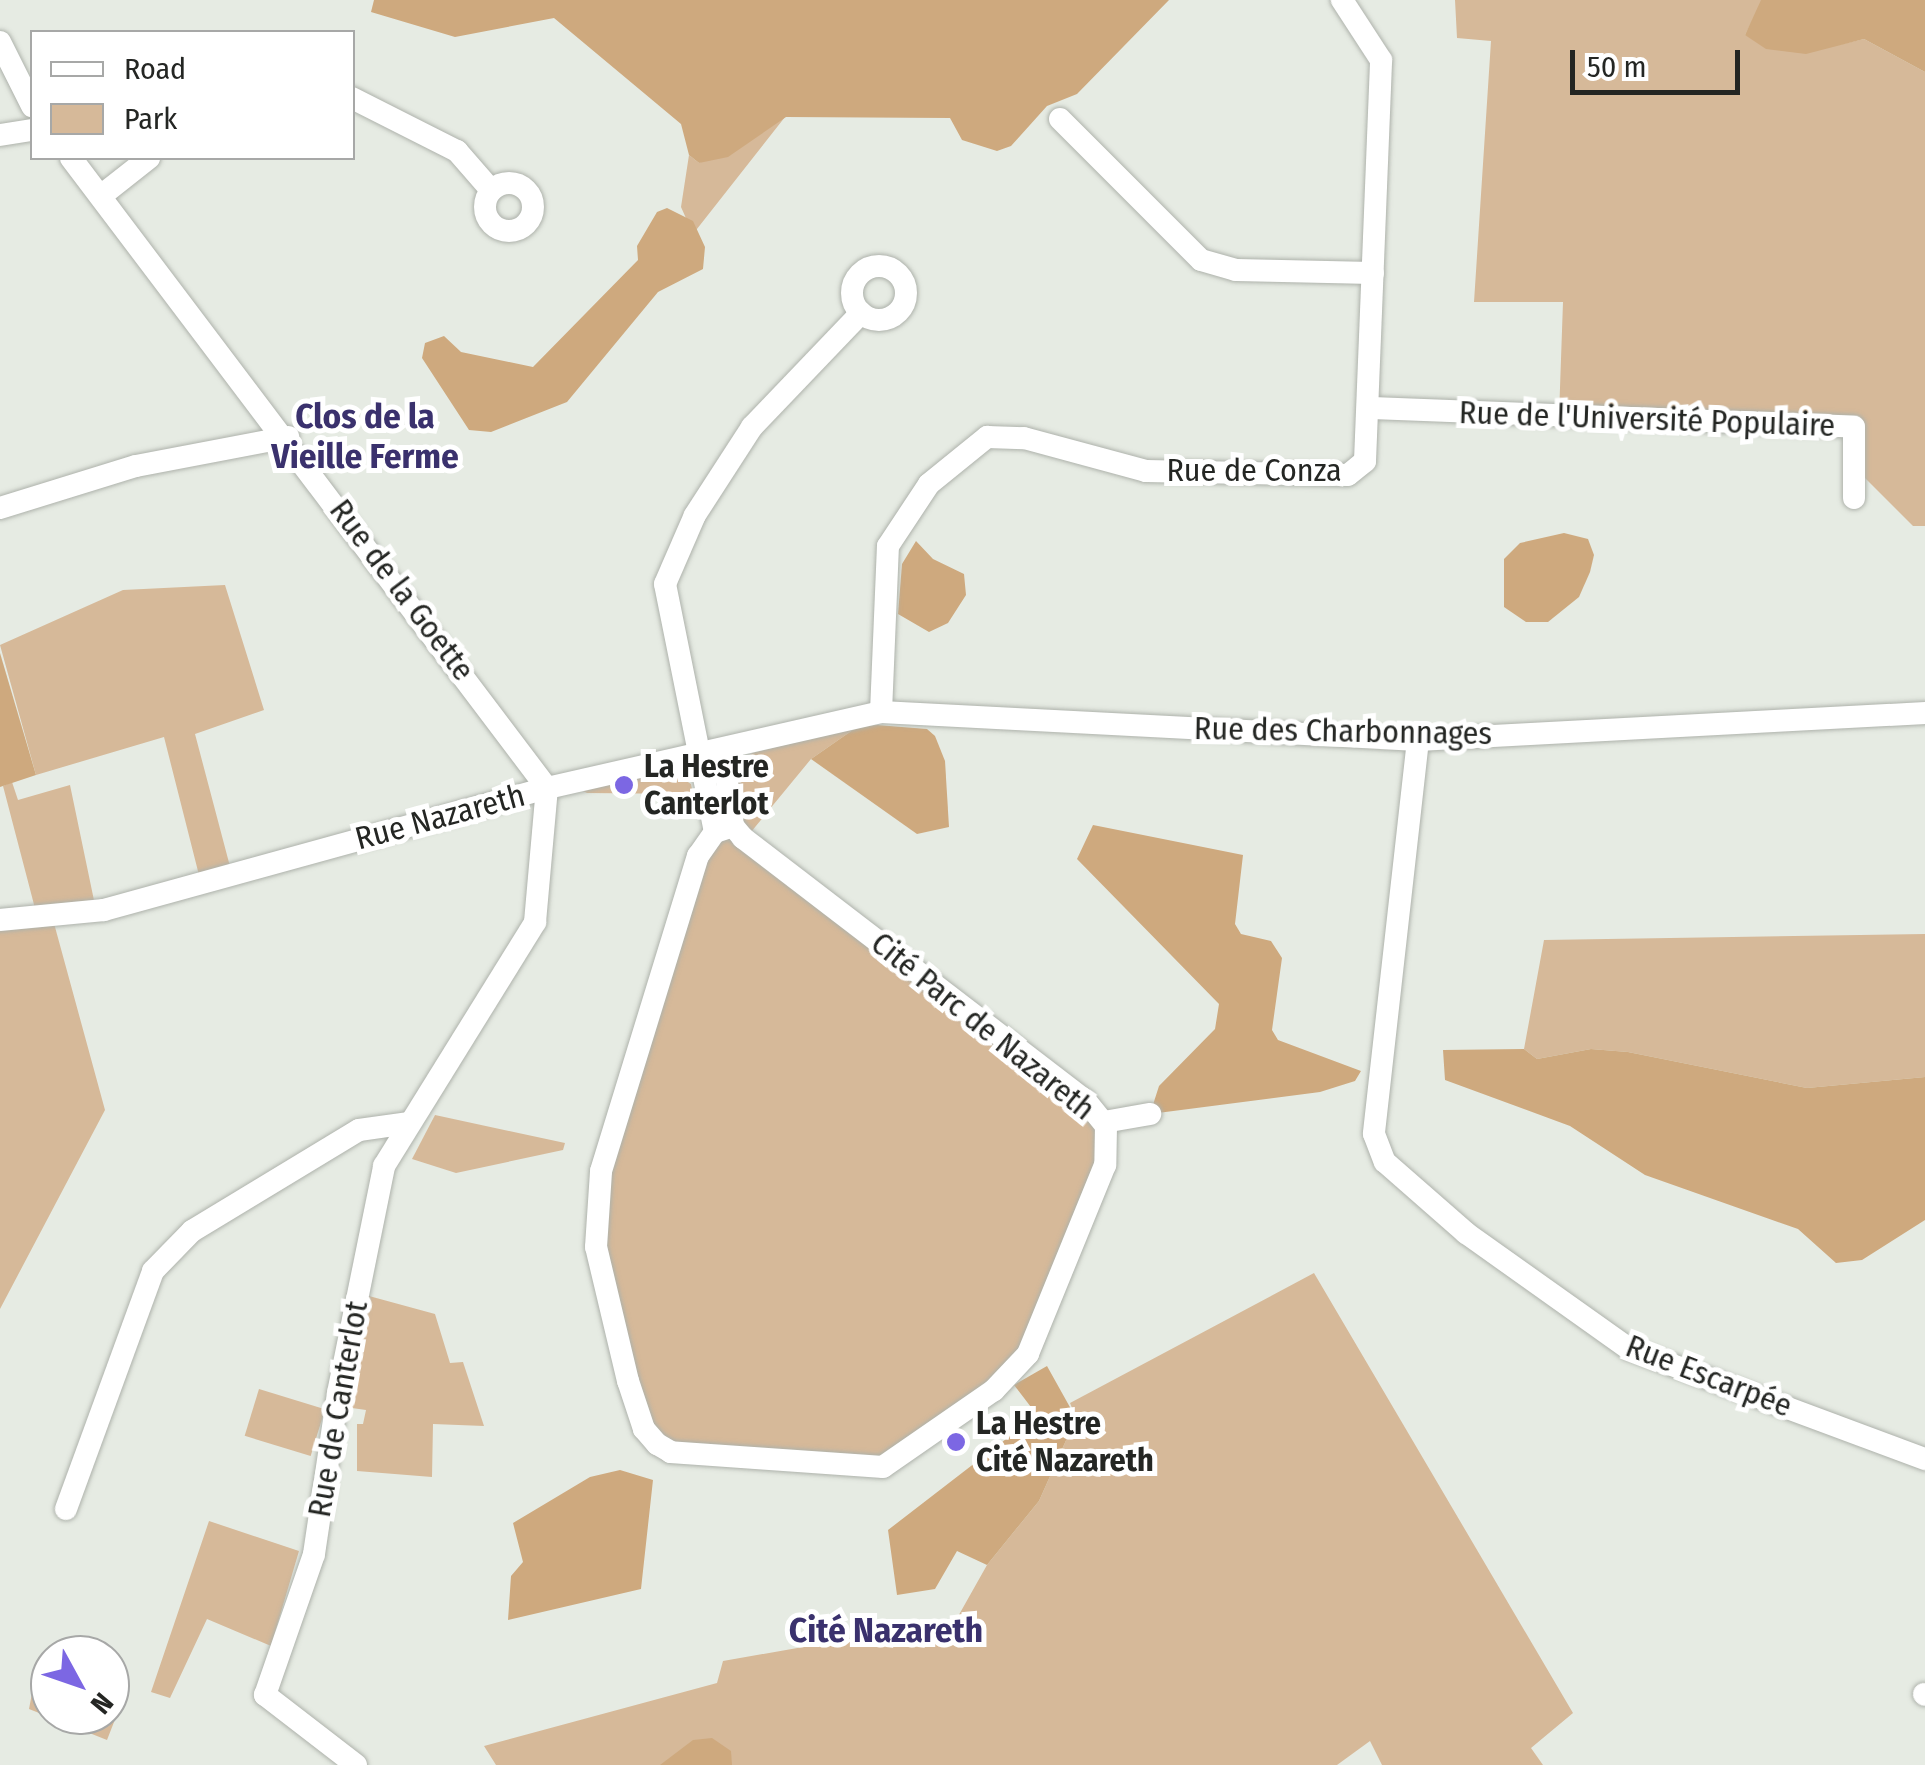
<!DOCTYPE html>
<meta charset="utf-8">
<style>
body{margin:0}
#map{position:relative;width:1925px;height:1765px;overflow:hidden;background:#e6ebe3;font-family:"Fira Sans Condensed",sans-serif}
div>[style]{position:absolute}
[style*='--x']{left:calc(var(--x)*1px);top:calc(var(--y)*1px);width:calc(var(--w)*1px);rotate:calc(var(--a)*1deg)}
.green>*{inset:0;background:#d6b999;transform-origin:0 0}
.forest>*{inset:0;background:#cea97e}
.roads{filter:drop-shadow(0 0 2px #aeb2ab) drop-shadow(0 0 2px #aeb2ab)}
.minor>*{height:22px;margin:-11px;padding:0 11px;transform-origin:11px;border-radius:11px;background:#fff}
.minor>.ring{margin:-11px;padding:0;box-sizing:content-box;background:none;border:22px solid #fff;border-radius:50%}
.dots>*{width:28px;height:28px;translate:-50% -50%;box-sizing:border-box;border:5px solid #fff;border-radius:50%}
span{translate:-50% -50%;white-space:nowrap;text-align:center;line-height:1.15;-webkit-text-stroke:10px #fff;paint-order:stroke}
.street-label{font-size:32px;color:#242623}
.poi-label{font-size:32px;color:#242623;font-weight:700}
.left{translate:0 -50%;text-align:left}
.neighbourhood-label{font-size:35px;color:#3a316d;font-weight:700}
.legend{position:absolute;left:30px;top:30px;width:325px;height:130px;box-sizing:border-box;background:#fff;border:2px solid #a7a8a7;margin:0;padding:12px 18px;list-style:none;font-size:30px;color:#242623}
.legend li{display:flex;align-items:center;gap:20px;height:50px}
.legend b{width:50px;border:2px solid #a7a8a7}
.north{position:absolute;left:30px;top:1635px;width:100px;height:100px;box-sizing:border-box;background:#fff;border:2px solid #a7a8a7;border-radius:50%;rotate:130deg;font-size:28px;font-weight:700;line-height:40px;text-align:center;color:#242623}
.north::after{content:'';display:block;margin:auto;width:35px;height:45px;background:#7c67e3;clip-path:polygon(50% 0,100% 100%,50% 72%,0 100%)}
.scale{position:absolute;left:1570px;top:50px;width:170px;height:45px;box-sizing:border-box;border:5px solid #242623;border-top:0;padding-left:12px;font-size:30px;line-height:35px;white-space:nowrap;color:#242623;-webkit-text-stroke:8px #fff;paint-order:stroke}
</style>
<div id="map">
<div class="green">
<i style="clip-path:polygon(1455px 0,1763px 0,1745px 35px,1838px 45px,1864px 39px,1925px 72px,1925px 526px,1913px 526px,1854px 467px,1854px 428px,1559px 416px,1563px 302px,1474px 302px,1491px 41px,1457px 38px)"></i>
<i style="clip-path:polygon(785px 117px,693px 234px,681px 207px,689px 155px,699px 163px)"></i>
<i style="clip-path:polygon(225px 585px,264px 710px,195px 734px,232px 874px,201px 883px,164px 737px,36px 775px,0 645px,123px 590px)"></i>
<i style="clip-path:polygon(857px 727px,811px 759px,751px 832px,738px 820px,733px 773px,752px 753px)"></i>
<i style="clip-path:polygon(668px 769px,691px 784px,693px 794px,587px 793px,567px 783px)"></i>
<i style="clip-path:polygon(12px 782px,18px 800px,70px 785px,96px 910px,52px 916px,105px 1110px,0 1309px,0 920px,37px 916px,3px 786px)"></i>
<i style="clip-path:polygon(713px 823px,1109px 1133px,1017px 1365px,896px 1462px,683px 1455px,647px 1436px,595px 1189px)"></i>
<i style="clip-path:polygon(1925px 934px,1925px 1077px,1807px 1088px,1628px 1052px,1591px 1049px,1537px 1059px,1524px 1049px,1544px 940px)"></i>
<i style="clip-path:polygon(435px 1115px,565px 1143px,563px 1150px,456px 1173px,412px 1159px)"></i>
<i style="clip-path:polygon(1314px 1273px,1573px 1713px,1531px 1748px,1543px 1765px,1382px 1765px,1370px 1741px,1337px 1765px,496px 1765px,484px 1746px,717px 1683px,723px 1661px,956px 1620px,987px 1565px,1039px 1501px,1076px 1418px,1070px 1403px)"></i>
<i style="clip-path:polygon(358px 1293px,435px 1314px,450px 1363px,463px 1362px,484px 1426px,433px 1424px,432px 1477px,357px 1471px,357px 1424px,363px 1424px,366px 1410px,352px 1408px,357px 1386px,340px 1383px)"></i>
<i style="left:259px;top:1389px;width:69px;height:49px;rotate:17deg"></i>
<i style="clip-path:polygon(209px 1521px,299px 1551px,271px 1646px,207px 1619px,170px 1698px,151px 1692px)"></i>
<i style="clip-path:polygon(36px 1672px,50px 1678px,50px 1715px,110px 1715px,110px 1694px,123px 1699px,107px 1740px,29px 1709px)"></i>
</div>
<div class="forest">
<i style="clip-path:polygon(374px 0,1169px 0,1077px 94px,1047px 106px,1011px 146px,997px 151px,962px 140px,950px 118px,786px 117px,728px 157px,699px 163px,689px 155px,681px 124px,554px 18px,455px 37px,371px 12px)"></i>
<i style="clip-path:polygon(1761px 0,1925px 0,1925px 72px,1864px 39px,1806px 54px,1766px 49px,1745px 35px)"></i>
<i style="clip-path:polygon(667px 208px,693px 221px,705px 247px,703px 269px,658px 292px,567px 402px,491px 432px,469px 430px,422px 358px,425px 343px,444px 336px,461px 352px,533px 367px,638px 260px,637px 246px,657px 212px)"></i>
<i style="clip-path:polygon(1564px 533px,1588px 539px,1594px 555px,1590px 572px,1579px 597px,1548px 622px,1526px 622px,1504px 607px,1504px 559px,1520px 543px)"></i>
<i style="clip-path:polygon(916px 541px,933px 559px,964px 574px,966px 595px,948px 623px,929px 632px,898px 614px,902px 564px)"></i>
<i style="clip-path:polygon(0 653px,36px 775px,0 787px)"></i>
<i style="clip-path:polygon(877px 725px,927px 729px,935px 736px,945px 761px,949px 827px,917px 834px,811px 759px,857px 727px)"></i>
<i style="clip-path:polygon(1093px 825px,1243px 855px,1235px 924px,1241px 934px,1271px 941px,1282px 958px,1272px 1030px,1278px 1040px,1361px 1071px,1355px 1081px,1320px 1092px,1150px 1114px,1159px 1086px,1215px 1029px,1219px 1004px,1077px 859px)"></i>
<i style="clip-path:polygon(1524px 1049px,1537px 1059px,1591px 1049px,1628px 1052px,1807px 1088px,1925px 1077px,1925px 1220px,1862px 1260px,1836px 1263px,1798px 1229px,1645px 1175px,1570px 1126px,1445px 1080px,1443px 1050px)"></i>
<i style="clip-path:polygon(1047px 1366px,1076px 1418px,1039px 1501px,987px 1565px,957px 1551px,935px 1589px,897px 1595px,888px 1530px,1037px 1415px,1014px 1385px)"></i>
<i style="clip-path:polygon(620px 1470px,653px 1480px,641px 1589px,508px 1620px,511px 1576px,523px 1562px,513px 1523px,590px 1477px)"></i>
<i style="clip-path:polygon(712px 1738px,731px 1751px,732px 1765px,660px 1765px,693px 1740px)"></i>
</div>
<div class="roads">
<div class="minor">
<i style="--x:0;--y:42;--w:72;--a:63.4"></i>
<i style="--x:352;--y:98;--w:118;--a:26.8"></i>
<i style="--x:457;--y:151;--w:52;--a:48.9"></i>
<i style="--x:1060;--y:119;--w:199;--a:45"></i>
<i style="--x:1201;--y:260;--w:36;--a:16"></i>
<i style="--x:1236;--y:270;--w:137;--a:1.3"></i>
<i style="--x:0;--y:135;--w:32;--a:-9"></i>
<i style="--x:71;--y:158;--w:790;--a:52.93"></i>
<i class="ring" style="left:485px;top:183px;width:26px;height:26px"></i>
<i style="--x:102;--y:195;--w:60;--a:-38.2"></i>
<i class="ring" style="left:852px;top:266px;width:32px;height:32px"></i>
<i style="--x:1370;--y:408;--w:484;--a:2.2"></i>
<i style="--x:1854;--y:427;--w:71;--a:90"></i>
<i style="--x:0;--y:508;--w:142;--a:-17.2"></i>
<i style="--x:136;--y:466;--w:155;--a:-10.8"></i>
<i style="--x:881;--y:712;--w:166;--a:-87.6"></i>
<i style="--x:888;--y:546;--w:74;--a:-56.5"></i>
<i style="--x:929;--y:484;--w:75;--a:-39"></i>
<i style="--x:987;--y:437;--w:37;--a:2"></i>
<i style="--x:1024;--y:438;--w:126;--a:15.1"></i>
<i style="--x:1146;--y:471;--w:202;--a:1.1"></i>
<i style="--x:1348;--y:475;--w:22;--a:-39"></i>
<i style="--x:1365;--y:461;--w:401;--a:-87.7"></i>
<i style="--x:1381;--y:60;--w:72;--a:-123"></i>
<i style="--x:1418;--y:740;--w:396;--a:96.4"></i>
<i style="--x:1374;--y:1134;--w:30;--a:69"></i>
<i style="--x:1385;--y:1162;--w:108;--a:41.2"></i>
<i style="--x:1466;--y:1233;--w:200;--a:35.4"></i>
<i style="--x:1629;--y:1349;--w:316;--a:20.4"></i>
<i style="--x:723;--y:752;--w:75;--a:82.3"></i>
<i style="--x:733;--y:826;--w:16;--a:50"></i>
<i style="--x:743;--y:838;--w:431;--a:37.5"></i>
<i style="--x:1085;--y:1100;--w:33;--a:51"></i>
<i style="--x:1106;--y:1126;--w:39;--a:91"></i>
<i style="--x:1105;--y:1165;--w:204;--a:112.2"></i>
<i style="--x:1028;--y:1354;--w:50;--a:133.4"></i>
<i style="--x:994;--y:1390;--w:135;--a:145.3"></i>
<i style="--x:883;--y:1467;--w:213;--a:-176"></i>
<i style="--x:671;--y:1452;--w:16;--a:-150"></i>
<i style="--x:657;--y:1444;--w:20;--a:-131"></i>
<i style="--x:644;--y:1429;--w:51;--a:-108.4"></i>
<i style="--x:628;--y:1381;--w:138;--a:-103.4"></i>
<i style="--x:596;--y:1247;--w:76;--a:-86.2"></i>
<i style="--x:601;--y:1171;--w:330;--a:-72.9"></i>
<i style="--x:698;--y:856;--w:29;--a:-55"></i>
<i style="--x:715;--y:832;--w:19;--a:-18"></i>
<i style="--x:715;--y:832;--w:253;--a:-101.4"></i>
<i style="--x:665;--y:584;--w:75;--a:-66.5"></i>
<i style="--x:695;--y:515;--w:105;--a:-57.1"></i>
<i style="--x:752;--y:427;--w:158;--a:-46.3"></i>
<i style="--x:0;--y:920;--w:104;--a:-5.5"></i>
<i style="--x:104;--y:910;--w:459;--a:-15.4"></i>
<i style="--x:547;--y:788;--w:343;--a:-12.8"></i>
<i style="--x:881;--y:712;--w:538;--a:2.98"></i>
<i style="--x:1418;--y:740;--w:508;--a:-3.05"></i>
<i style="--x:1104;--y:1122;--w:47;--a:-9.9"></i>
<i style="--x:66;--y:1509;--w:253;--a:-69.9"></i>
<i style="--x:153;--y:1271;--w:56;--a:-45.7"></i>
<i style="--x:192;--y:1231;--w:195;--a:-31.2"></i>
<i style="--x:359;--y:1130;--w:49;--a:-8.1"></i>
<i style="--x:1924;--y:1694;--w:1;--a:45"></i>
<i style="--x:356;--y:1765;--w:115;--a:-142.4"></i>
<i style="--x:265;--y:1695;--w:149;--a:-70.8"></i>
<i style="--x:314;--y:1554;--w:163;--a:-81.5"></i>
<i style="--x:338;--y:1393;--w:232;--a:-78.5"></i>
<i style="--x:384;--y:1166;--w:287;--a:-58.2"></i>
<i style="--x:535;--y:922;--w:135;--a:-84.9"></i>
</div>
</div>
<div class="dots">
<i style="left:624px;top:785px;background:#7c67e3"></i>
<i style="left:956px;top:1442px;background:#7c67e3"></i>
</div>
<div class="street-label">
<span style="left:1647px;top:419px;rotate:2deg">Rue de l'Université Populaire</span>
<span style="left:1254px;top:470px">Rue de Conza</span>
<span style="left:402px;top:590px;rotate:53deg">Rue de la Goette</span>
<span style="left:1343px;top:731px;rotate:1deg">Rue des Charbonnages</span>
<span style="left:440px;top:817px;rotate:-15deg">Rue Nazareth</span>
<span style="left:983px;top:1026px;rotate:39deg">Cité Parc de Nazareth</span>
<span style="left:1709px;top:1376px;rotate:21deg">Rue Escarpée</span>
<span style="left:338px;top:1409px;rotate:-80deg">Rue de Canterlot</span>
</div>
<div class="poi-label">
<span class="left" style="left:644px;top:785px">La Hestre<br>Canterlot</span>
<span class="left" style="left:976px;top:1442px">La Hestre<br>Cité Nazareth</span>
</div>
<div class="neighbourhood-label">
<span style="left:365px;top:436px">Clos de la<br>Vieille Ferme</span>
<span style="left:886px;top:1630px">Cité Nazareth</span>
</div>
<ul class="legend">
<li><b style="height:12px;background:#fff"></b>Road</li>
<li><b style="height:28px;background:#d6b999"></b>Park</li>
</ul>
<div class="north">N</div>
<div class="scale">50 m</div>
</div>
